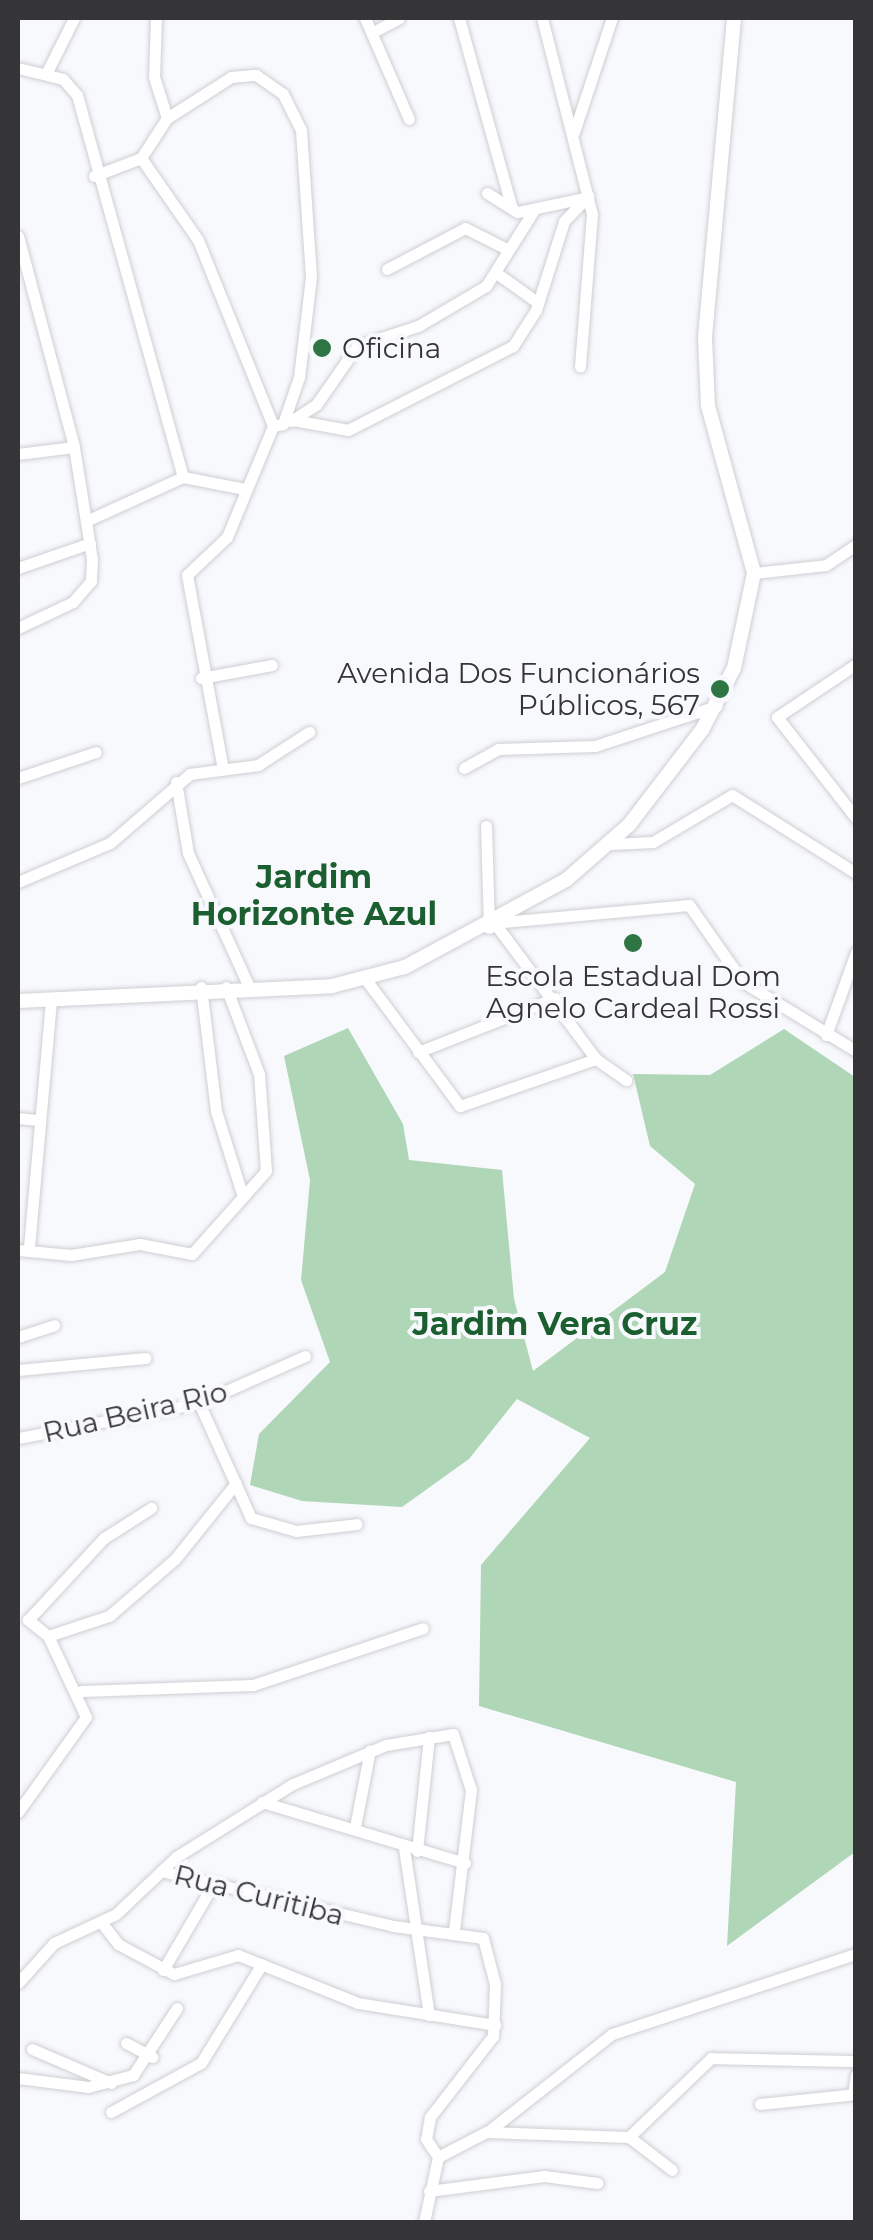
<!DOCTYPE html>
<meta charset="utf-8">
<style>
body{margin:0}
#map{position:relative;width:873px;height:2240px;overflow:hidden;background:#f8f9fd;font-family:Montserrat,sans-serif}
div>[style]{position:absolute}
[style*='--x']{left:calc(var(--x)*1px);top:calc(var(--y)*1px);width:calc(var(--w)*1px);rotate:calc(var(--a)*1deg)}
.forest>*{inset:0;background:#afd6b6}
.roads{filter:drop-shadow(0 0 2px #cdcfd3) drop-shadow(0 0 2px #cdcfd3)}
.minor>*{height:11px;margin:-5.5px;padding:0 5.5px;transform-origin:5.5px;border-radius:5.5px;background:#fff}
.tertiary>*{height:14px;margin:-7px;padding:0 7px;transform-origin:7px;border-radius:7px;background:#fff}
.dots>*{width:28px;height:28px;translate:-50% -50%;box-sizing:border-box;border:5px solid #f8f9fd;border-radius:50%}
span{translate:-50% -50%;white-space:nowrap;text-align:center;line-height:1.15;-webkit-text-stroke:8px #f8f9fd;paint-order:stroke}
.poi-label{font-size:28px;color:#353537}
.left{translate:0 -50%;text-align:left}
.right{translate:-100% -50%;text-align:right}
.street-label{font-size:28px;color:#353537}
.quarter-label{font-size:32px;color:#1b5e30;font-weight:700}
.frame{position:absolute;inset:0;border:20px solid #353537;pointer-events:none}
</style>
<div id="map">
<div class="forest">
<i style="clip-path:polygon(348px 1028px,403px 1124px,409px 1160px,502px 1170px,514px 1299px,533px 1371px,665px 1272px,695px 1184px,650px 1146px,633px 1074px,710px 1075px,784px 1029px,855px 1077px,855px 1852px,727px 1946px,736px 1782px,479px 1706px,481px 1565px,590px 1438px,517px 1399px,469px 1459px,402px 1507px,302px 1501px,250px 1485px,259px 1434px,330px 1362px,301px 1280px,310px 1180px,284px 1056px)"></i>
</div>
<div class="roads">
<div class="minor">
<i style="--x:156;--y:18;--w:59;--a:91.9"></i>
<i style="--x:154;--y:77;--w:43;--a:72.4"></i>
<i style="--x:365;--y:18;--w:110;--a:66.5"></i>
<i style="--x:459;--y:18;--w:198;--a:74.5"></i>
<i style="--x:542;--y:18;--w:202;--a:75.7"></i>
<i style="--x:592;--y:214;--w:153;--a:94.5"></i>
<i style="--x:375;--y:31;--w:27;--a:-28"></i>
<i style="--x:18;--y:68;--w:46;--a:13.7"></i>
<i style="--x:63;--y:79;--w:21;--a:49"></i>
<i style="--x:77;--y:95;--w:396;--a:74.5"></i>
<i style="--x:47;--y:72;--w:60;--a:-63.4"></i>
<i style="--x:574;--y:132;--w:120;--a:-71.6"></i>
<i style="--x:141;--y:158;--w:100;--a:55.2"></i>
<i style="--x:198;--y:240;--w:201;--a:68"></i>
<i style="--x:273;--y:426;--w:120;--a:112.5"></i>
<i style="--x:227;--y:537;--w:55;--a:136.5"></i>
<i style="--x:187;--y:575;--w:197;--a:79.5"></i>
<i style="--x:94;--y:176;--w:50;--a:-21"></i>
<i style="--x:141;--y:158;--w:48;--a:-57"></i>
<i style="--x:167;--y:118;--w:76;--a:-32.6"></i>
<i style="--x:231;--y:77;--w:25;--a:-5"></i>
<i style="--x:256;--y:75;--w:33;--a:35"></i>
<i style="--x:283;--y:94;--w:40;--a:63.4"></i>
<i style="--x:301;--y:130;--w:147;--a:86.1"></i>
<i style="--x:311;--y:277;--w:101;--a:96.8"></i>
<i style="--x:299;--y:377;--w:50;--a:108.8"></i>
<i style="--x:283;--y:424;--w:10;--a:169"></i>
<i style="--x:487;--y:193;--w:36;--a:32"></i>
<i style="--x:518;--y:212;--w:67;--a:-12"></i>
<i style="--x:18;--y:236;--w:218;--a:75.1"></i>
<i style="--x:74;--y:447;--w:114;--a:80.9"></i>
<i style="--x:92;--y:560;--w:21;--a:93"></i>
<i style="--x:91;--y:581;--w:28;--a:131"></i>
<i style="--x:73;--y:602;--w:61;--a:154.7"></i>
<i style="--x:387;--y:269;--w:88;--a:-27.7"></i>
<i style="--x:465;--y:228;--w:47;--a:26.6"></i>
<i style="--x:495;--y:272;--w:52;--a:35.5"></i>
<i style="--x:293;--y:420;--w:56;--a:10.3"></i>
<i style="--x:348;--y:430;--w:185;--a:-27"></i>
<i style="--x:513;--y:346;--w:43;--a:-57.4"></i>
<i style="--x:536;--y:310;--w:93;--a:-72.5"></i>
<i style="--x:564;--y:221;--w:35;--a:-46"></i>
<i style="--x:291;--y:421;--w:30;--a:-33"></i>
<i style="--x:316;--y:405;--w:72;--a:-55.2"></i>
<i style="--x:357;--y:346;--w:64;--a:-18.2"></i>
<i style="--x:418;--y:326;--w:79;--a:-30.5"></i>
<i style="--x:486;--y:286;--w:90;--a:-57.7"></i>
<i style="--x:18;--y:454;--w:56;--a:-7.1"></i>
<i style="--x:86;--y:521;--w:107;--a:-24.4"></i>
<i style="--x:183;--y:477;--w:63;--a:11"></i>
<i style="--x:18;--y:568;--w:76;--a:-19.1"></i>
<i style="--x:754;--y:573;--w:72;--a:-6.3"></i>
<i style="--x:826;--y:565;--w:36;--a:-34"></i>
<i style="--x:856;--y:664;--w:95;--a:146.1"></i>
<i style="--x:777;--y:717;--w:128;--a:52"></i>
<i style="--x:201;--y:678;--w:72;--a:-10.4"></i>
<i style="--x:464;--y:768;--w:39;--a:-29"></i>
<i style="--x:498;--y:749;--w:97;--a:-1.8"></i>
<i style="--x:595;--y:746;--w:128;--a:-18.2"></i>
<i style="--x:18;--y:778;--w:82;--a:-18.4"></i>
<i style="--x:176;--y:782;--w:72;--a:80.4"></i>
<i style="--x:188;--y:853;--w:149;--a:65.5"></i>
<i style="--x:486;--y:826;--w:102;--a:88.3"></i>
<i style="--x:612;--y:844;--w:41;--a:-2.8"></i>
<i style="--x:653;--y:842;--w:92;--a:-30.7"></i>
<i style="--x:732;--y:795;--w:146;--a:32.2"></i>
<i style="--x:18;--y:882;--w:100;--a:-23"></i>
<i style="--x:110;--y:843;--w:106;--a:-40.8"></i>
<i style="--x:190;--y:774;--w:69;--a:-7.5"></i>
<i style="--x:258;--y:765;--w:61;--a:-32.9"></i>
<i style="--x:503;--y:922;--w:187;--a:-5.2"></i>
<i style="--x:689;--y:905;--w:94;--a:55"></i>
<i style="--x:743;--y:982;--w:132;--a:31.4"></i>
<i style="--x:496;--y:925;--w:167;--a:53.3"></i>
<i style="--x:367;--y:981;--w:156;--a:53.4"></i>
<i style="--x:460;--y:1106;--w:144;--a:-19.1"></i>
<i style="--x:201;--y:987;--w:125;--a:83.1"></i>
<i style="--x:216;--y:1111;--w:84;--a:72.6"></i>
<i style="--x:826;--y:1035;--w:88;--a:-70.1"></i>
<i style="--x:418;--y:1052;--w:147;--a:-21.5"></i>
<i style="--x:596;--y:1059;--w:37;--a:35"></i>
<i style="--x:18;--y:1118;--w:18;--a:6"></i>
<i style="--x:29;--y:1247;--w:248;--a:-84.9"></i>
<i style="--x:18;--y:1250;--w:53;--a:5.4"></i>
<i style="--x:71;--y:1255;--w:70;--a:-9.1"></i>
<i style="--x:140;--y:1244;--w:53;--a:10.9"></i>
<i style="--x:192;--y:1254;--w:111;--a:-48.3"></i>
<i style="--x:266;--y:1171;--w:97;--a:-94.1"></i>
<i style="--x:259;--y:1074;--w:93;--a:-110.8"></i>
<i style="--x:18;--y:1337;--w:38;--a:-18"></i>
<i style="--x:18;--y:1370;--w:128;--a:-5.4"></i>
<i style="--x:199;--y:1403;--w:126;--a:65.7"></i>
<i style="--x:251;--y:1518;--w:47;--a:16.1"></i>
<i style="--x:296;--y:1531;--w:61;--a:-6.5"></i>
<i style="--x:18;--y:1438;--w:184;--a:-10.9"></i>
<i style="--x:199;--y:1403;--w:116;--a:-23.9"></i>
<i style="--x:28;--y:1620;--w:112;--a:-47.2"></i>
<i style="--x:104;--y:1538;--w:56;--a:-32.6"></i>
<i style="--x:48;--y:1636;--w:64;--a:-18.2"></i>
<i style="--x:109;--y:1616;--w:87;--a:-40.8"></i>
<i style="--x:175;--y:1559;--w:97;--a:-51.2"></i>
<i style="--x:81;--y:1691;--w:172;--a:-2"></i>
<i style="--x:253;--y:1685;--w:179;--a:-18.5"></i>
<i style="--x:262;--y:1802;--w:212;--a:16.7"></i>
<i style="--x:18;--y:1812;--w:117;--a:-54.4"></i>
<i style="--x:86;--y:1717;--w:89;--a:-115.1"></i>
<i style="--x:48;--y:1636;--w:26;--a:-141"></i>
<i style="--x:355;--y:1827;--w:78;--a:-79"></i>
<i style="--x:404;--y:1848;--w:169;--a:81.5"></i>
<i style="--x:417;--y:1851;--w:115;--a:-84"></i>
<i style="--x:161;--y:1871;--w:238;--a:13.3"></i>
<i style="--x:393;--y:1926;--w:91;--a:7.6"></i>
<i style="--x:483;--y:1938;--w:48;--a:75.4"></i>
<i style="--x:495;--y:1984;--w:52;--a:92.2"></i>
<i style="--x:493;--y:2036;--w:103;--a:127.9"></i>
<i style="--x:430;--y:2117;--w:22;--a:100"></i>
<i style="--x:426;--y:2139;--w:22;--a:56"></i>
<i style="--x:101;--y:1922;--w:28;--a:52"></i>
<i style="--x:118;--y:1944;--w:64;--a:28.2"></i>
<i style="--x:174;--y:1974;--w:67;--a:-16.5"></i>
<i style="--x:238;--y:1955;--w:129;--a:21.8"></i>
<i style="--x:358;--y:2003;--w:139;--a:9.1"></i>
<i style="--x:163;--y:1970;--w:101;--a:-59.6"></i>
<i style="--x:18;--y:1983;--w:54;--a:-48"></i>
<i style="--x:54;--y:1943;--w:68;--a:-25.1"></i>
<i style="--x:116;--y:1914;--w:83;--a:-43.5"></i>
<i style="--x:176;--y:1857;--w:138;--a:-32"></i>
<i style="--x:293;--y:1784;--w:101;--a:-22.8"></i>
<i style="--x:386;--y:1745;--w:68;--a:-9.3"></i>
<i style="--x:453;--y:1734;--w:59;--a:72.2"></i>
<i style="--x:471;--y:1790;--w:142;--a:96.9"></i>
<i style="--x:126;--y:2043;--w:30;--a:28"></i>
<i style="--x:32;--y:2049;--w:86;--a:23.3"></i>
<i style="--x:18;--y:2078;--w:71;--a:7.3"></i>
<i style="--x:88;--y:2087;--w:47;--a:-14.9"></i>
<i style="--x:133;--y:2075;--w:80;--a:-56.7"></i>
<i style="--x:853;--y:2094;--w:19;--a:-81"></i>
<i style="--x:760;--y:2104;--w:97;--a:-5.9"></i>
<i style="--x:111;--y:2112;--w:102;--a:-28.6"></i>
<i style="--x:201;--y:2063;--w:116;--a:-58.4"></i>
<i style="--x:490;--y:2130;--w:155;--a:-38.2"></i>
<i style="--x:612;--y:2034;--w:257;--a:-18.2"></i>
<i style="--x:629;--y:2137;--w:54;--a:37.5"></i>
<i style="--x:429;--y:2191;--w:116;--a:-7.4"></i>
<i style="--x:544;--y:2176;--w:54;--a:7.4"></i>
<i style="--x:424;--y:2222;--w:66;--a:-77.8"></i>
<i style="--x:438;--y:2157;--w:54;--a:-27.5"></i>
<i style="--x:486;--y:2132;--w:143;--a:2"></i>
<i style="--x:629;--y:2137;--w:114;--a:-43.9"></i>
<i style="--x:711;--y:2058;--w:145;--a:1.2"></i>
</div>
<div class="tertiary">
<i style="--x:18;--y:1001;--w:314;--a:-2.7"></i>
<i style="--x:332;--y:986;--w:75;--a:-14.6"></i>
<i style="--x:405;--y:967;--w:183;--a:-28.4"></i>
<i style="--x:566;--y:880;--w:84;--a:-41.1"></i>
<i style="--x:629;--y:825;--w:120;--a:-52.5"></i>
<i style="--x:702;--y:730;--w:70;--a:-62.7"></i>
<i style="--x:734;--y:668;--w:97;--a:-78.1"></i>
<i style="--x:754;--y:573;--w:173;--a:-105.4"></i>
<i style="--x:708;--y:406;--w:69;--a:-92.5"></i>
<i style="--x:705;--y:337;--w:320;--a:-84.8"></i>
</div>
</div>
<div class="dots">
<i style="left:322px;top:348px;background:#2d7542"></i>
<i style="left:720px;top:689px;background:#2d7542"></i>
<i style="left:633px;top:943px;background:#2d7542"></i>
</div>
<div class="poi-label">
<span class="left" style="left:342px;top:348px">Oficina</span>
<span class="right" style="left:700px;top:689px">Avenida Dos Funcionários<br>Públicos, 567</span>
<span style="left:633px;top:992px">Escola Estadual Dom<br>Agnelo Cardeal Rossi</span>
</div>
<div class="street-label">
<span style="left:135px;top:1412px;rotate:-13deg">Rua Beira Rio</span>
<span style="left:259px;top:1895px;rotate:14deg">Rua Curitiba</span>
</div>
<div class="quarter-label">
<span style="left:314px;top:896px">Jardim<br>Horizonte Azul</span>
<span style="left:555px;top:1324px">Jardim Vera Cruz</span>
</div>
<div class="frame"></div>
</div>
